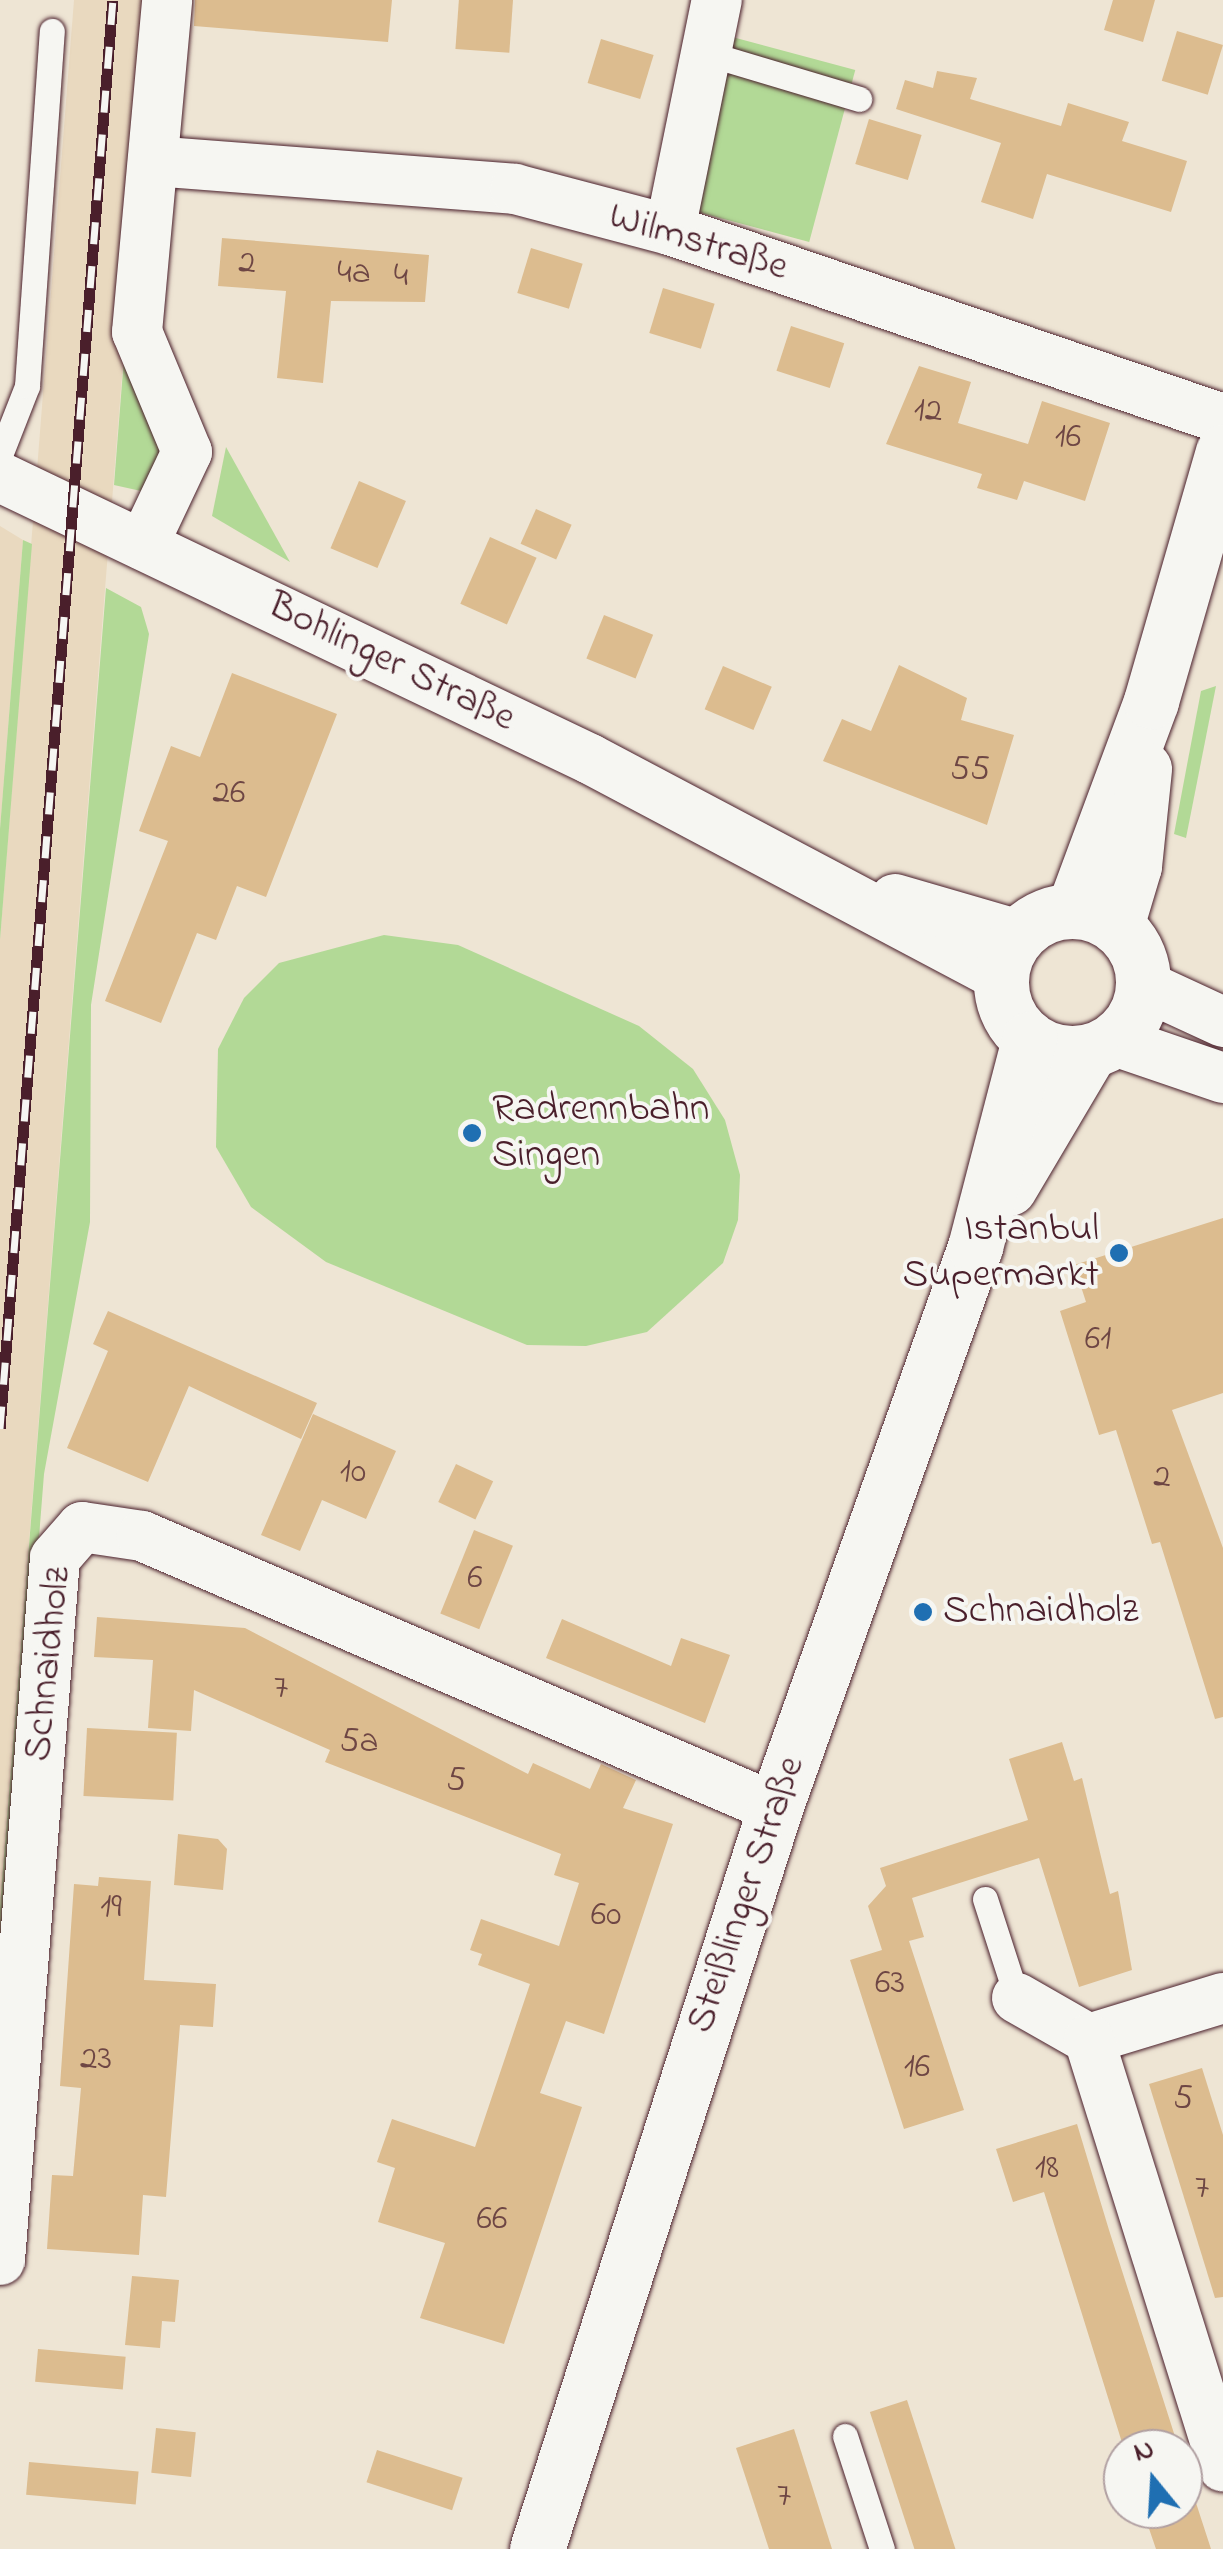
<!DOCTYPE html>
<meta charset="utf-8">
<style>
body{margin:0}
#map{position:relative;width:1223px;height:2549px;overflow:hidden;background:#eee5d4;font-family:"Indie Flower",sans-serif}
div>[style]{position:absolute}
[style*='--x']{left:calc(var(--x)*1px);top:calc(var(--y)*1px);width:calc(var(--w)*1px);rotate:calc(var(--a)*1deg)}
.built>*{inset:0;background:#e9d9bf}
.green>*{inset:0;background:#b2d996;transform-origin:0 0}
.building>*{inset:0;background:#dcbc8f;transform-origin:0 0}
.roads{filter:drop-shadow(0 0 2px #4a1f2b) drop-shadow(0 0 2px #4a1f2b)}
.lane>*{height:25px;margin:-12.5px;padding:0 12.5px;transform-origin:12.5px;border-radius:12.5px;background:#f6f6f2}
.street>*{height:50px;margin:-25px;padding:0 25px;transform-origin:25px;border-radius:25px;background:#f6f6f2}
.secondary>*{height:55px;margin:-27.5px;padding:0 27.5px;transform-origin:27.5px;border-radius:27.5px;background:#f6f6f2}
.secondary>.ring{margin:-27.5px;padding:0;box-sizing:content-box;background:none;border:55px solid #f6f6f2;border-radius:50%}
.rail>*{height:11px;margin-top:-5.5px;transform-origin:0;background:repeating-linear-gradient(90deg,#f6f6f2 0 22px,#4a1f2b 0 44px);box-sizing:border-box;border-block:2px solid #4a1f2b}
.dots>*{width:28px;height:28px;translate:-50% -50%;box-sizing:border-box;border:5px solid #f6f6f2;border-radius:50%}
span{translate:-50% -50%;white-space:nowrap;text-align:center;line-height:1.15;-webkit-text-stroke:8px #f6f6f2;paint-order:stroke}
.number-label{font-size:35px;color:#6e4644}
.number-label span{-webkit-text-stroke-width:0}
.street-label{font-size:40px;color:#4a1f2b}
.poi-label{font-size:40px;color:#4a1f2b}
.left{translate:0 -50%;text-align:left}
.right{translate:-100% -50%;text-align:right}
.north{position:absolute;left:1103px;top:2429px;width:100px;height:100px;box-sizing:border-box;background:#f6f6f2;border:2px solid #b1a0a2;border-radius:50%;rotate:342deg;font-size:28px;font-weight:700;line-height:40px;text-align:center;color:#4a1f2b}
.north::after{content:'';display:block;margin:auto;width:35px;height:45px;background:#1f6fb2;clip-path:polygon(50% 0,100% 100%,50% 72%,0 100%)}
</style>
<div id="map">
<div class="built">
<i style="clip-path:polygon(74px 0,152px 0,0 1906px,0 940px)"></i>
<i style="clip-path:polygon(0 526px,23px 540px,0 829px)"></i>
</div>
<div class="green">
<i style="left:721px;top:34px;width:139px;height:178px;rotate:15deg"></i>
<i style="clip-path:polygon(124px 358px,169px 455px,141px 491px,114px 485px)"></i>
<i style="clip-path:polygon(226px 447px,290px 562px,212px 516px)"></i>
<i style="clip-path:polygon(23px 540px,32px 544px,0 940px,0 829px)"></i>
<i style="clip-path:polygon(106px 588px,141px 607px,149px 634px,91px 1005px,90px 1222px,44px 1474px,0 2032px,0 1906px)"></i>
<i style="clip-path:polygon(1216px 686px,1186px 838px,1174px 834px,1201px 691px)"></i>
<i style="clip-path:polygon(384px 935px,458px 945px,639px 1026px,693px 1069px,725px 1120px,740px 1175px,738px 1220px,723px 1263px,647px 1332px,586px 1346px,527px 1345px,326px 1262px,251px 1207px,216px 1147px,218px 1049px,244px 998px,279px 963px)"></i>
</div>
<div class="building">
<i style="clip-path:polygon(195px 0,392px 0,388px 42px,194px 26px)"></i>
<i style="left:513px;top:0;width:53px;height:54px;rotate:94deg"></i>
<i style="clip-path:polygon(1113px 0,1155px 0,1143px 42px,1104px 30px)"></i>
<i style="left:1177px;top:31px;width:48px;height:52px;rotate:17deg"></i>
<i style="left:601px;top:39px;width:55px;height:46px;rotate:17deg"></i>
<i style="clip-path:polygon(937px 71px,977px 78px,970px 99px,1061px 126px,1068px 103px,1129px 122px,1122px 141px,1187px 161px,1171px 212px,1047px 174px,1033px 219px,981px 202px,1001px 143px,896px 109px,905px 80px,933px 88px)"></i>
<i style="left:869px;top:119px;width:55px;height:47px;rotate:17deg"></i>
<i style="clip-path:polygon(222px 238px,429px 255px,425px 302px,331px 301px,323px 383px,277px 378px,286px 291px,218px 286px)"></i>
<i style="left:531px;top:248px;width:54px;height:47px;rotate:17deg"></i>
<i style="left:663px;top:288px;width:54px;height:47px;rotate:17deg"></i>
<i style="left:791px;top:326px;width:56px;height:47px;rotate:18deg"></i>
<i style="clip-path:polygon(919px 366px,971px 382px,958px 423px,1028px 444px,1042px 401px,1110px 423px,1085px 501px,1024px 481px,1017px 500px,977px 488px,982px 474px,886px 444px)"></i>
<i style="left:359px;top:481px;width:51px;height:73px;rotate:23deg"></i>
<i style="left:536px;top:509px;width:39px;height:38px;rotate:24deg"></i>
<i style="left:490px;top:537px;width:51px;height:73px;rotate:24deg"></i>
<i style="left:604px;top:615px;width:53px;height:47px;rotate:22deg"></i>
<i style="clip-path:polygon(899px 665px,967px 698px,961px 720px,1014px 735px,987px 825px,823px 761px,842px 719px,871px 731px)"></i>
<i style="left:723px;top:666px;width:53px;height:47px;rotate:23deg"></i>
<i style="clip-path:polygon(232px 673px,337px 714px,266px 897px,237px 886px,216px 940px,197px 933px,161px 1023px,105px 1001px,168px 841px,139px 831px,171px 746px,200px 757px)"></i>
<i style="clip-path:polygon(1223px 1218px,1223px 1393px,1172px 1410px,1223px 1548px,1223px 1717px,1215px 1719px,1160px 1542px,1152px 1544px,1116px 1430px,1099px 1435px,1060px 1311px,1086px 1302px,1074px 1265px)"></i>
<i style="clip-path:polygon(108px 1311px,317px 1403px,301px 1439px,189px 1386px,148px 1482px,67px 1448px,108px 1351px,93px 1344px)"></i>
<i style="clip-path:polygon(313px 1414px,396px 1451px,366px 1519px,322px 1500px,300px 1551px,261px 1535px)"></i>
<i style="left:456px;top:1464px;width:41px;height:42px;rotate:25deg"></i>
<i style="left:474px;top:1530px;width:42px;height:90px;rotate:22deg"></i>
<i style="clip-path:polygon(97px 1617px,245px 1628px,528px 1774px,533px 1763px,590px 1789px,601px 1764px,636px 1780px,623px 1808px,673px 1824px,604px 2034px,566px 2021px,540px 2093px,582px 2107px,504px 2344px,420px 2318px,445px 2243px,378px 2222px,395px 2168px,377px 2162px,392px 2119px,475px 2147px,530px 1984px,478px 1965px,482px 1954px,470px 1950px,481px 1919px,559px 1946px,579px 1883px,554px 1875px,561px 1854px,325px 1762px,330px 1750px,194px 1690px,191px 1731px,148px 1728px,153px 1660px,94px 1657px)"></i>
<i style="clip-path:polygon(562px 1619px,671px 1666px,681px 1638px,730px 1655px,705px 1723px,546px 1658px)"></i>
<i style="left:87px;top:1728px;width:90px;height:68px;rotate:3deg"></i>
<i style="clip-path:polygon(1062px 1742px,1074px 1781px,1082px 1778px,1110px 1894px,1118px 1891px,1132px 1970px,1079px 1987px,1039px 1858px,912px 1898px,924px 1937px,909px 1941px,964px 2110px,904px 2129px,850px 1960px,882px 1950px,868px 1906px,886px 1886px,880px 1868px,1028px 1820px,1009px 1759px)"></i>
<i style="clip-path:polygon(178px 1834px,218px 1839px,227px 1849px,223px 1890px,174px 1885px)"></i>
<i style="clip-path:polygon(99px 1877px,151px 1881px,144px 1980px,216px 1984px,213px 2027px,180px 2025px,166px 2197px,143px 2195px,139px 2255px,47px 2249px,52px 2175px,73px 2176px,81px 2088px,60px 2086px,74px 1884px,98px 1886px)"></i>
<i style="clip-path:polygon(1202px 2068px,1223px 2135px,1223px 2297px,1215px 2298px,1149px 2084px)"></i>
<i style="clip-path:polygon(1077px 2124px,1109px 2230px,1179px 2449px,1124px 2449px,1044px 2192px,1013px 2202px,996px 2149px)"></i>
<i style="clip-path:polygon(132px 2276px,179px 2280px,175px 2322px,162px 2321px,160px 2348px,125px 2345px)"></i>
<i style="left:38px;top:2349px;width:88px;height:33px;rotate:5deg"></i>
<i style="left:907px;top:2400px;width:157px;height:39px;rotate:72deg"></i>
<i style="left:156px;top:2428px;width:40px;height:45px;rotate:6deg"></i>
<i style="clip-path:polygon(794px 2429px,832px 2549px,769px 2549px,736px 2448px)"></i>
<i style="left:377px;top:2450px;width:90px;height:34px;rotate:18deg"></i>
<i style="left:29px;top:2462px;width:110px;height:33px;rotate:5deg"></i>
<i style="clip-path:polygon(1183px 2462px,1198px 2509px,1211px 2549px,1156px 2549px,1144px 2514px,1183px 2509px)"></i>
</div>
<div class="roads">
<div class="lane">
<i style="--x:706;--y:53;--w:160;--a:16.7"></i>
<i style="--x:0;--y:455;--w:74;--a:-68.6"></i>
<i style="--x:27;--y:386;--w:356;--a:-86"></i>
<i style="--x:985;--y:1899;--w:104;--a:72.1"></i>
<i style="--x:845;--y:2436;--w:119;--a:71.9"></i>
</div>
<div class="street">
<i style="--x:153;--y:161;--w:363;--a:4.4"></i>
<i style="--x:515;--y:189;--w:160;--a:14.8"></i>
<i style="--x:670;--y:230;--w:584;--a:18.87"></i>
<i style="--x:670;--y:230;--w:235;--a:-78.5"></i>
<i style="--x:0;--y:477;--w:654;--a:25.55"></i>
<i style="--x:590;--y:759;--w:465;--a:27.9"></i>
<i style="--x:143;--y:545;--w:103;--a:-64.7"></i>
<i style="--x:187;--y:452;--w:130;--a:-112.6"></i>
<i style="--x:137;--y:332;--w:333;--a:-84.8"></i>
<i style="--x:895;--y:899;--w:129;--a:16.2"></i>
<i style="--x:1143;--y:985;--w:88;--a:24.8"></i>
<i style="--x:1112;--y:1040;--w:117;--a:18.9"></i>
<i style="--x:1017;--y:1998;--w:83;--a:29.7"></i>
<i style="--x:1223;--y:1998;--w:140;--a:163"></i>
<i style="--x:1089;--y:2039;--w:448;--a:72.6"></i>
<i style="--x:0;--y:2260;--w:704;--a:-85.52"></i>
<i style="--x:55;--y:1558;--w:41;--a:-48.9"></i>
<i style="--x:82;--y:1527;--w:61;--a:8.5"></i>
<i style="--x:142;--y:1536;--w:689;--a:23.25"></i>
</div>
<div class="secondary">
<i style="--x:1073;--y:911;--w:224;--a:-69.6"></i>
<i style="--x:1151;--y:701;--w:259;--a:-73.9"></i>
<i class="ring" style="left:1001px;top:911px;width:87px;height:87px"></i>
<i style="--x:1116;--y:926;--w:63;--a:-73.3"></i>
<i style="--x:1134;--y:866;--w:98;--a:-84.1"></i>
<i style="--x:1009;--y:1188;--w:159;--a:-59.4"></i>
<i style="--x:537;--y:2549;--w:778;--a:-72.19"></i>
<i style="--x:775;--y:1808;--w:596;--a:-70.38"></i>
<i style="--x:975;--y:1247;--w:215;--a:-75.4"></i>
</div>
</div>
<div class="rail">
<i style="--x:0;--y:1428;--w:1432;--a:-85.48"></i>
</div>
<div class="dots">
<i style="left:472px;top:1133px;background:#1f6fb2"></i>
<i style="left:1119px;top:1253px;background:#1f6fb2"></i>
<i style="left:923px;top:1612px;background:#1f6fb2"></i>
</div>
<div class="number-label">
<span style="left:247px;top:264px">2</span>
<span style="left:354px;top:274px">4a</span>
<span style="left:401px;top:277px">4</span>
<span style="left:928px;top:412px">12</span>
<span style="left:1068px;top:438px">16</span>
<span style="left:970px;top:771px">55</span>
<span style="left:229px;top:794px">26</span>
<span style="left:1098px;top:1340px">61</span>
<span style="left:353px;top:1473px">10</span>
<span style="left:1162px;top:1478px">2</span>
<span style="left:475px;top:1579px">6</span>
<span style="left:281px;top:1689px">7</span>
<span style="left:359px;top:1743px">5a</span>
<span style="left:456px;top:1782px">5</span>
<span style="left:111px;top:1908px">19</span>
<span style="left:606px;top:1916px">60</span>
<span style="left:890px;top:1984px">63</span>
<span style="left:96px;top:2060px">23</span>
<span style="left:917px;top:2068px">16</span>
<span style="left:1183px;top:2100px">5</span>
<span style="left:1047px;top:2169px">18</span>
<span style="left:1202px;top:2189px">7</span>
<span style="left:492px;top:2220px">66</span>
<span style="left:784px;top:2497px">7</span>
</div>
<div class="street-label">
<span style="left:698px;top:243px;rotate:17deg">Wilmstraße</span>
<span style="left:391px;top:663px;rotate:26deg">Bohlinger Straße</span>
<span style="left:49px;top:1664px;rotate:-84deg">Schnaidholz</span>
<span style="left:747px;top:1895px;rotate:-71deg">Steißlinger Straße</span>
</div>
<div class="poi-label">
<span class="left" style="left:492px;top:1133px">Radrennbahn<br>Singen</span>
<span class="right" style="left:1099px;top:1253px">Istanbul<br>Supermarkt</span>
<span class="left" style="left:943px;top:1612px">Schnaidholz</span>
</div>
<div class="north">N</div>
</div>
